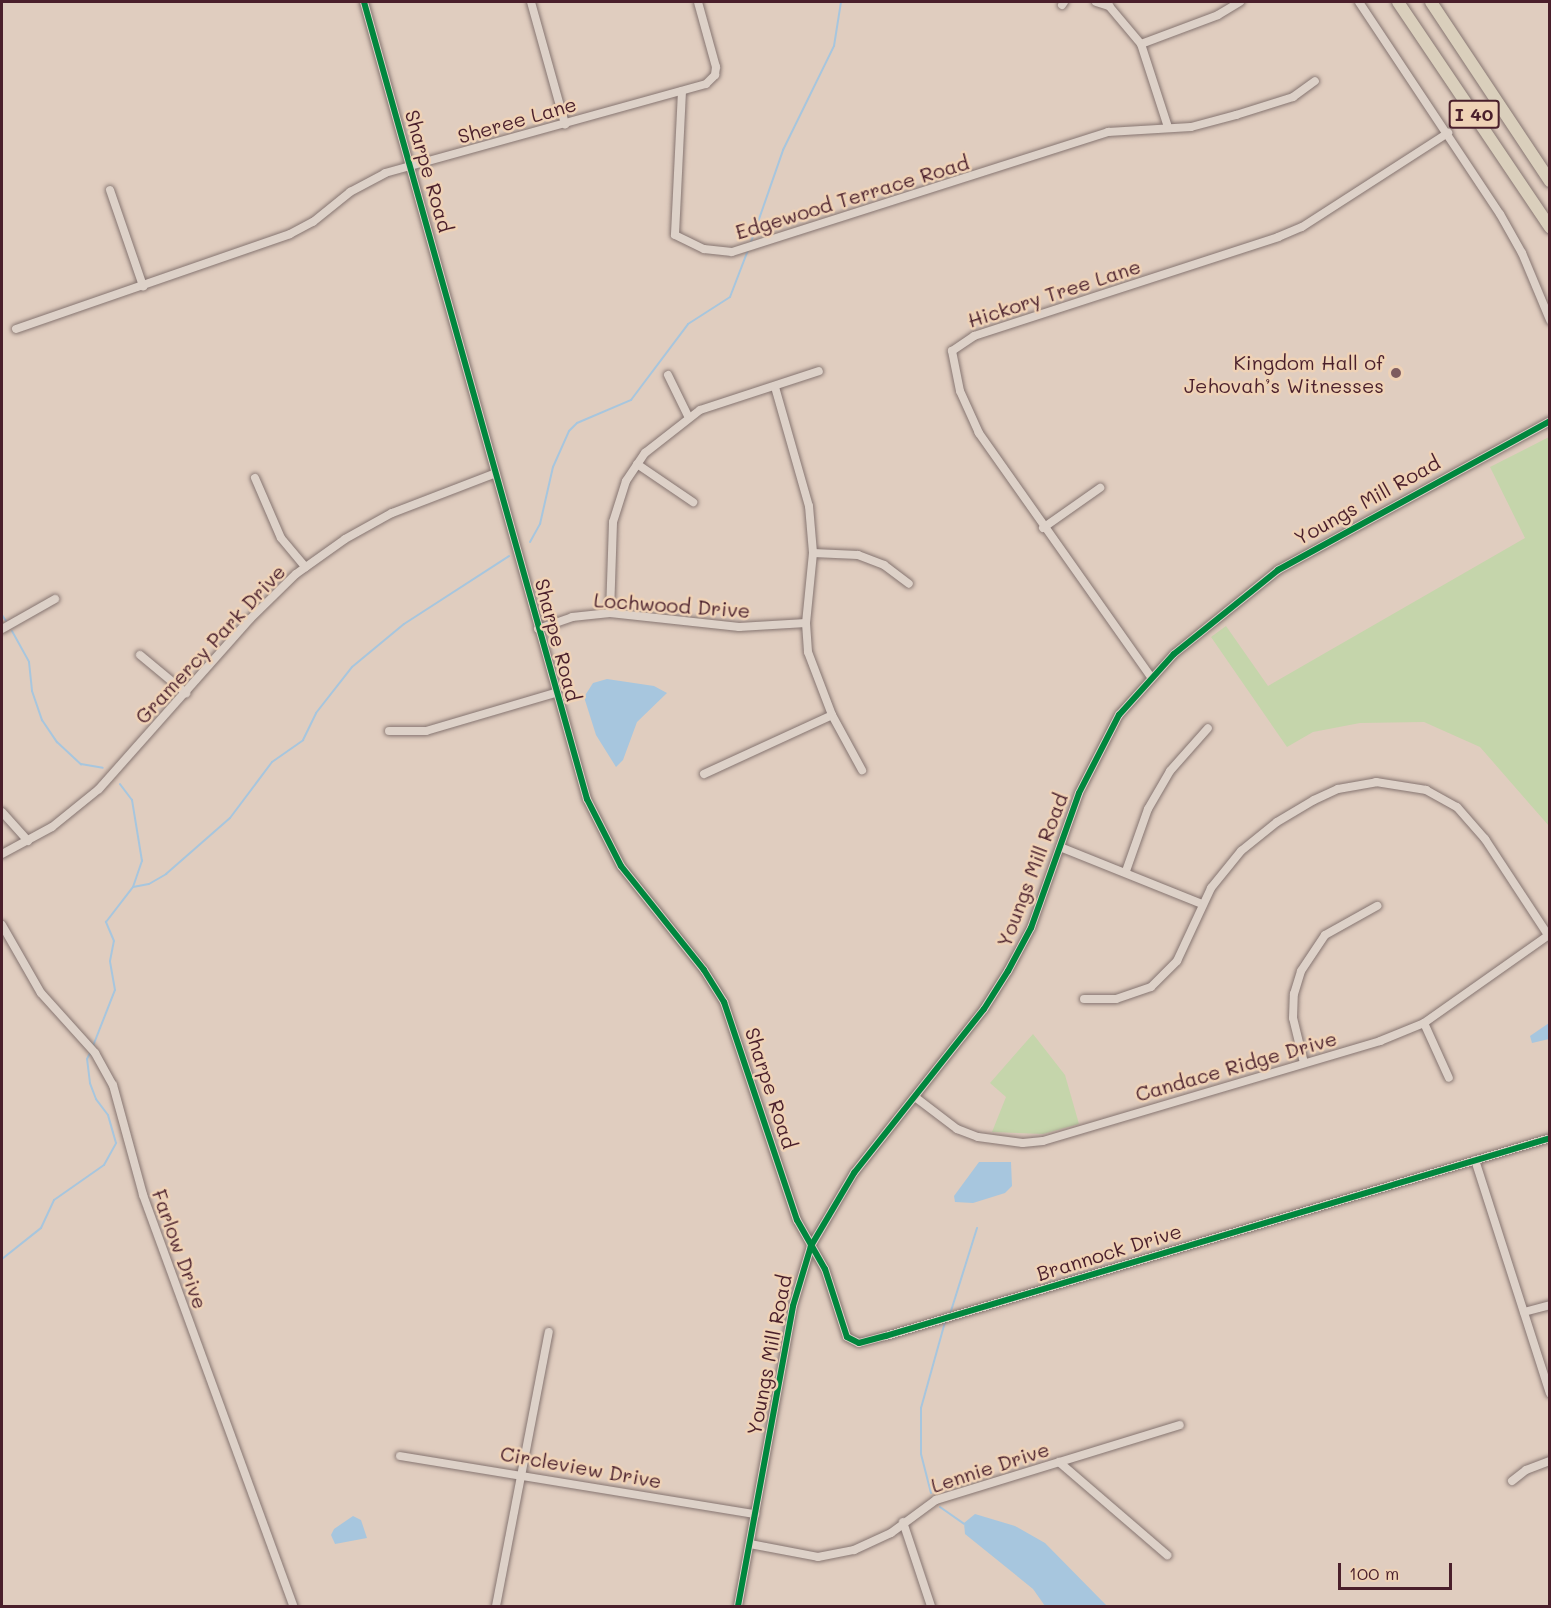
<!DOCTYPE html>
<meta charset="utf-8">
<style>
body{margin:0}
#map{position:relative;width:1551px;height:1608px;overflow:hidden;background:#e0cdbf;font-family:Mali,sans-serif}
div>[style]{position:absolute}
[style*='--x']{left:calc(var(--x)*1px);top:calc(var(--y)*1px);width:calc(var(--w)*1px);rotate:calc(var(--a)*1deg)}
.green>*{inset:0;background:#c5d5ab}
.water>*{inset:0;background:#a7c6de}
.stream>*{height:2px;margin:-1px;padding:0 1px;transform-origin:1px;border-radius:1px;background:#a7c6de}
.roads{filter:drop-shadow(0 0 2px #867571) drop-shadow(0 0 2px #867571)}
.minor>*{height:8px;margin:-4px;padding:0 4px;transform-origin:4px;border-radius:4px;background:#ddd1c8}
.highway>*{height:12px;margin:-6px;padding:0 6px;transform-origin:6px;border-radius:6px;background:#dacfbc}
.cycleway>*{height:6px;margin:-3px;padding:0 3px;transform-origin:3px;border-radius:3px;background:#00873e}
.dots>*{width:16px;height:16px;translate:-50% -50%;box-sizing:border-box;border:3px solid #efd2b6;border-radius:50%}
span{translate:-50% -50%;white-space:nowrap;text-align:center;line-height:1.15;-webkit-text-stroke:5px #efd2b6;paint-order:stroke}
.shield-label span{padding:2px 4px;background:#efd2b6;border:2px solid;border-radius:4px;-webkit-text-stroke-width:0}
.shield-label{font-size:18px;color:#4a1f2b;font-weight:700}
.street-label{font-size:20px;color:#4a1f2b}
.poi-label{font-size:20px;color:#4a1f2b}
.right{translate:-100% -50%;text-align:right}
.frame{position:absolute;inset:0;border:3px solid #4a1f2b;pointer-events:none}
.scale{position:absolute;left:1338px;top:1563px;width:114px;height:27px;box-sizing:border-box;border:3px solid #4a1f2b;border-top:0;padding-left:8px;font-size:18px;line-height:21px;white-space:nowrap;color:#4a1f2b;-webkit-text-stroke:4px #efd2b6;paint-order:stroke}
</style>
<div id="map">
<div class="green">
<i style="clip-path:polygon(1549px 437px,1549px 826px,1480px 747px,1424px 722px,1360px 723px,1313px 732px,1287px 747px,1211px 637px,1226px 626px,1268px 686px,1525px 538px,1490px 467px)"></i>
<i style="clip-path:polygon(1033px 1034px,1065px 1075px,1079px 1124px,1043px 1134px,992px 1132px,1006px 1097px,990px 1083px)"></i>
</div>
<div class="water">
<i style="clip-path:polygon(607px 679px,654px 686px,667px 693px,637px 722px,623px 760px,616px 767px,596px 735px,584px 697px,593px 683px)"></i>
<i style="clip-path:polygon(1549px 1023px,1549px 1039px,1532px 1043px,1530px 1036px)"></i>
<i style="clip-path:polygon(979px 1162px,1011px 1162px,1012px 1186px,1005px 1193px,973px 1203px,955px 1202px,954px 1196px)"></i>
<i style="clip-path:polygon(975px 1514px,1015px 1526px,1045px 1543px,1107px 1606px,1045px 1606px,1033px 1589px,965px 1534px,964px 1523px)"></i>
<i style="clip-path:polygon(353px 1516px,361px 1520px,367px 1538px,335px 1544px,331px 1535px,334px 1529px)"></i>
</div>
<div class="stream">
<i style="--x:750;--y:245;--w:101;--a:-70.8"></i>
<i style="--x:783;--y:150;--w:116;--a:-63.9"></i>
<i style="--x:834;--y:46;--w:45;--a:-81"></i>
<i style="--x:530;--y:542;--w:21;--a:-61"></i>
<i style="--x:540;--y:524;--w:58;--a:-77.2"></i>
<i style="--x:553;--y:467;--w:39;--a:-66"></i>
<i style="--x:569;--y:431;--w:11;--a:-45"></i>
<i style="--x:577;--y:423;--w:59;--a:-23.1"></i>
<i style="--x:631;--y:400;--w:95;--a:-53.1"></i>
<i style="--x:688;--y:324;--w:50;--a:-32.7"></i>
<i style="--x:730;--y:297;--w:50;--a:-69"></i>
<i style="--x:2;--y:615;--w:7;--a:56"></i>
<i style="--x:12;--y:631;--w:35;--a:61"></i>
<i style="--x:29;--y:662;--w:29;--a:84"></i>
<i style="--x:32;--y:691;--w:31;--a:71"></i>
<i style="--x:42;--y:720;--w:27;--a:56"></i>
<i style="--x:57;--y:742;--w:33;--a:43"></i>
<i style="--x:81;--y:764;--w:22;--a:10"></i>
<i style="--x:133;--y:887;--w:16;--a:-11"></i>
<i style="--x:149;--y:884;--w:20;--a:-30"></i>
<i style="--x:166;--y:874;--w:85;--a:-41.2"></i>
<i style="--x:230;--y:818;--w:70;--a:-53.1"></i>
<i style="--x:272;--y:762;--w:38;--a:-35"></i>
<i style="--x:303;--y:740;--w:30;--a:-64"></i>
<i style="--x:316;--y:713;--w:58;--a:-52"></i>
<i style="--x:352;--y:667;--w:67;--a:-39.6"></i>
<i style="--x:404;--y:624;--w:125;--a:-32.9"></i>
<i style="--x:93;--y:1046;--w:60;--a:-68.6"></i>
<i style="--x:115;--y:990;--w:29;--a:-100"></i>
<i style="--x:110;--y:961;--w:20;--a:-79"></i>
<i style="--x:114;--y:941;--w:21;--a:-113"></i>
<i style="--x:106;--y:922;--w:44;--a:-52.4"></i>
<i style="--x:133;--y:887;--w:28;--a:-71"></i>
<i style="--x:142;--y:861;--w:62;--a:-99.3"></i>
<i style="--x:132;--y:800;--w:20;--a:-127"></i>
<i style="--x:2;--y:1259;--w:50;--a:-38.5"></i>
<i style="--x:41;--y:1228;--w:31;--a:-65"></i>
<i style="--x:54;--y:1200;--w:61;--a:-35"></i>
<i style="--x:104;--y:1165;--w:25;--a:-61"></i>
<i style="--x:116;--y:1143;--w:29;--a:-106"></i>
<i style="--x:108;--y:1115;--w:20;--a:-127"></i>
<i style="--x:96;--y:1099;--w:17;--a:-111"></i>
<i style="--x:90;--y:1083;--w:24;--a:-97"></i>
<i style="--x:87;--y:1059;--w:9;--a:-63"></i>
<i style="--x:951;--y:1311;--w:87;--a:-72.6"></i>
<i style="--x:931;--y:1493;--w:40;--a:-104.4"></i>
<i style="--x:921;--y:1454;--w:46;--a:-90"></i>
<i style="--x:921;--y:1408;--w:89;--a:-74.4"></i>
<i style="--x:940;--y:1507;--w:29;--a:35"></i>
</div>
<div class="roads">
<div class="minor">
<i style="--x:364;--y:2;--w:828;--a:74.37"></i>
<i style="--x:587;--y:799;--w:75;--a:63.1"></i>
<i style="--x:621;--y:866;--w:133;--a:51.4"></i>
<i style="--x:704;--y:970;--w:38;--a:58"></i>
<i style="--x:724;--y:1002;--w:230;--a:71.5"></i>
<i style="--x:797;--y:1220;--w:56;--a:60.3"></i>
<i style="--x:825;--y:1269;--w:71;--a:72.1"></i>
<i style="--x:847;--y:1337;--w:13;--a:27"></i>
<i style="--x:859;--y:1343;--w:28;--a:-15"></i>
<i style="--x:886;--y:1336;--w:693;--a:-16.6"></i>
<i style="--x:531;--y:2;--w:127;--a:74.4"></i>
<i style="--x:1096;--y:2;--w:14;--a:17"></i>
<i style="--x:1109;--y:6;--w:50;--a:49.9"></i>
<i style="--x:1141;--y:44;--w:87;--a:72"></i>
<i style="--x:1359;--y:2;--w:255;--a:56.4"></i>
<i style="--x:1500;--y:214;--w:45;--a:60.6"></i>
<i style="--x:1522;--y:253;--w:73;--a:67.3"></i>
<i style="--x:1062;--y:5;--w:4;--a:-56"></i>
<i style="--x:1141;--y:44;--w:82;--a:-20.6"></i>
<i style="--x:1218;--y:15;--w:26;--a:-31"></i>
<i style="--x:682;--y:91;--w:144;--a:92.8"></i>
<i style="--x:675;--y:235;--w:32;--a:26"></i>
<i style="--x:704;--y:249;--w:28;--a:6"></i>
<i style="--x:732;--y:252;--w:395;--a:-17.7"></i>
<i style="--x:1108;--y:132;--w:83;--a:-3.4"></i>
<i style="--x:1191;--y:127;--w:47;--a:-14.9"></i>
<i style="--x:1236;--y:115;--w:60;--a:-17.5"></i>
<i style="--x:1293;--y:97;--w:27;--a:-36"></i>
<i style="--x:110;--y:190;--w:102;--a:71"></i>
<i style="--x:16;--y:329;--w:290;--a:-19.1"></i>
<i style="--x:290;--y:234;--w:26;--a:-28"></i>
<i style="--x:313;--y:222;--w:48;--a:-39"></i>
<i style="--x:350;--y:192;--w:40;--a:-28"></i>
<i style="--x:385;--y:173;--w:333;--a:-15.5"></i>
<i style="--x:706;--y:84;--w:13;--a:-45"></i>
<i style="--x:715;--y:75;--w:8;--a:-83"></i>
<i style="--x:716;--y:67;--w:67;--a:-105.5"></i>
<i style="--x:668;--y:375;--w:46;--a:64"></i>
<i style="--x:775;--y:387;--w:124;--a:74.1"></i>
<i style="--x:809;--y:506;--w:47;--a:85.1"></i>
<i style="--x:813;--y:553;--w:70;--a:95.7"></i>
<i style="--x:806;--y:623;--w:29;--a:86"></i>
<i style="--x:808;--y:652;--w:67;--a:69.1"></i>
<i style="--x:832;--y:715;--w:63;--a:61.4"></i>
<i style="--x:637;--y:464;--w:68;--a:34.2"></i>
<i style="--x:255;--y:478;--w:65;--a:66.6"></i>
<i style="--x:281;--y:538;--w:38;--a:50"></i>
<i style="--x:1043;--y:528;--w:70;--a:-35.1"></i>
<i style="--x:813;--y:553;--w:45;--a:2.5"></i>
<i style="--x:858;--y:555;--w:28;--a:21"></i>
<i style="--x:884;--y:565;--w:31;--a:37"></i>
<i style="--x:610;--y:613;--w:91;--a:-88.1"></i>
<i style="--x:613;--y:522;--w:43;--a:-72.4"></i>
<i style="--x:626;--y:481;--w:34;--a:-56"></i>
<i style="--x:645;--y:453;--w:70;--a:-38"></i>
<i style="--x:700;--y:410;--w:125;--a:-18.1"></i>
<i style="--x:2;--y:629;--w:61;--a:-29.5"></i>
<i style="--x:538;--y:629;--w:36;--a:-19"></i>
<i style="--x:572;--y:617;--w:38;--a:-6"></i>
<i style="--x:610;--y:613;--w:130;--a:6.2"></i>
<i style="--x:739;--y:627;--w:67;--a:-3.4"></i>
<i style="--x:140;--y:655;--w:60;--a:39.6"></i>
<i style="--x:1151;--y:677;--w:299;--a:-125.2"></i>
<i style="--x:979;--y:433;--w:46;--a:-114.3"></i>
<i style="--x:960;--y:391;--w:41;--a:-101.3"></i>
<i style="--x:952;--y:351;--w:27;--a:-34"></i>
<i style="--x:974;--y:336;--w:320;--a:-18"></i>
<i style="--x:1278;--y:237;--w:26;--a:-23"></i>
<i style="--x:1302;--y:227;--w:174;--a:-32.8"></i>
<i style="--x:389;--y:731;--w:37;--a:0"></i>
<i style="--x:426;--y:731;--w:134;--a:-16.4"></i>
<i style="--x:704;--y:774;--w:141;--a:-24.7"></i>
<i style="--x:2;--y:812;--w:39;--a:48"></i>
<i style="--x:1060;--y:847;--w:153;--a:21.9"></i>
<i style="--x:2;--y:854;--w:57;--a:-28.4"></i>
<i style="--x:52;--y:827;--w:60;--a:-39"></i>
<i style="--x:99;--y:789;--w:227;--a:-48.4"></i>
<i style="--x:250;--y:619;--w:64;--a:-44.4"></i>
<i style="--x:296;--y:574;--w:60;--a:-35.5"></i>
<i style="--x:345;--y:539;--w:54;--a:-29"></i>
<i style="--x:392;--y:513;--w:111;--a:-21"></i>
<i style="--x:1126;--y:871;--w:66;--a:-70.5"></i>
<i style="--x:1148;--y:809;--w:44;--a:-59.9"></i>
<i style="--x:1170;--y:771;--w:57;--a:-48.5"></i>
<i style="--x:2;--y:925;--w:78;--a:60.2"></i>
<i style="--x:41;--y:993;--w:81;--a:48"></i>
<i style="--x:95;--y:1053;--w:37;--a:61"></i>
<i style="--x:113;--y:1085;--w:114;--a:74.7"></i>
<i style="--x:143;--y:1195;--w:438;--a:69.9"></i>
<i style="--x:1084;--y:999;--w:32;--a:0"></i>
<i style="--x:1116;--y:999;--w:37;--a:-19"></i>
<i style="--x:1151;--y:987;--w:37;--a:-45"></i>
<i style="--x:1177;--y:961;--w:81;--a:-65"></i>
<i style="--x:1211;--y:888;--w:48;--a:-51"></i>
<i style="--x:1241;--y:851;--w:46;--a:-38.9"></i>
<i style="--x:1277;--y:822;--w:43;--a:-30.7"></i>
<i style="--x:1314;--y:800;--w:26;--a:-25"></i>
<i style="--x:1338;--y:789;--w:39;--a:-10"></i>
<i style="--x:1376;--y:782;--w:51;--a:9.1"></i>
<i style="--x:1426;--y:790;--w:35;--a:29"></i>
<i style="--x:1457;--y:807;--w:43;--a:48.8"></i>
<i style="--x:1485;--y:839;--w:115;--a:56.7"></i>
<i style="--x:1424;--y:1023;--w:60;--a:65.6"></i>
<i style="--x:1304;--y:1063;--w:46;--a:-103.7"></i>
<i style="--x:1293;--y:1018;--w:24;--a:-88"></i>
<i style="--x:1294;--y:994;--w:24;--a:-73"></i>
<i style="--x:1301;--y:971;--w:43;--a:-56.3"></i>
<i style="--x:1325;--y:935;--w:60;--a:-29.1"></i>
<i style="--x:915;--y:1097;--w:53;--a:37.3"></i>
<i style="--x:957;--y:1129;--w:22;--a:21"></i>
<i style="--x:978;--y:1137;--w:45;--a:7.6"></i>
<i style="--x:1023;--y:1143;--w:20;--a:-6"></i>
<i style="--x:1043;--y:1141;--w:352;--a:-16.5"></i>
<i style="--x:1380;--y:1041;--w:48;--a:-22.2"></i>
<i style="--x:1424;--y:1023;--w:154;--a:-35.2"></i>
<i style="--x:1475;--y:1160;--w:245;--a:72.2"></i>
<i style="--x:1524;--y:1312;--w:27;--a:-15"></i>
<i style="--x:400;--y:1456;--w:360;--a:9.3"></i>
<i style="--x:1059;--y:1462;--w:143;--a:40.7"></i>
<i style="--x:1512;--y:1481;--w:18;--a:-38"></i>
<i style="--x:1526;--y:1470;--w:26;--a:-21"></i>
<i style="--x:903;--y:1522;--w:89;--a:71.6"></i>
<i style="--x:750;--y:1544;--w:69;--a:10.8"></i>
<i style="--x:818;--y:1557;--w:37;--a:-11"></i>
<i style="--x:854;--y:1550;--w:41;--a:-24.7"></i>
<i style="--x:891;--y:1533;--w:56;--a:-36.3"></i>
<i style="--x:936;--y:1500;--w:255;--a:-17.1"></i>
<i style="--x:496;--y:1606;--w:279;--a:-79.1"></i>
<i style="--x:738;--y:1606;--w:305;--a:-79.6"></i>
<i style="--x:793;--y:1306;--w:63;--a:-73.3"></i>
<i style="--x:811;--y:1246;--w:85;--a:-59.5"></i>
<i style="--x:854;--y:1173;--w:209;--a:-51.6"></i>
<i style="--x:984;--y:1009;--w:45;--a:-57.7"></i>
<i style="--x:1008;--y:971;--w:49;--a:-61.9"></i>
<i style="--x:1031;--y:928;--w:143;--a:-70.4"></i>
<i style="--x:1079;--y:793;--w:88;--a:-62.9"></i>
<i style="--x:1119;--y:715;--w:82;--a:-48"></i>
<i style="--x:1174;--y:654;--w:134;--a:-38.9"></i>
<i style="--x:1278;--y:570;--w:310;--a:-28.7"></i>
</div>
<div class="highway">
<i style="--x:1398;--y:2;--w:272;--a:56"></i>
<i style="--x:1431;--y:2;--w:215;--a:56.4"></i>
</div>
</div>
<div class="cycleway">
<i style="--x:364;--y:2;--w:828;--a:74.37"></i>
<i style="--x:587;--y:799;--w:75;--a:63.1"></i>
<i style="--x:621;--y:866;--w:133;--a:51.4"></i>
<i style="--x:704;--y:970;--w:38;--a:58"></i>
<i style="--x:724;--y:1002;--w:230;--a:71.5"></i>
<i style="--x:797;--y:1220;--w:56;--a:60.3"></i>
<i style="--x:825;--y:1269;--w:71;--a:72.1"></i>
<i style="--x:847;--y:1337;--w:13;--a:27"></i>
<i style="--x:859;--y:1343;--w:28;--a:-15"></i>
<i style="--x:886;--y:1336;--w:693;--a:-16.6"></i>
<i style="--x:738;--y:1606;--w:305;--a:-79.6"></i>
<i style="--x:793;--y:1306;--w:63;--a:-73.3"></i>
<i style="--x:811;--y:1246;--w:85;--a:-59.5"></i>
<i style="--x:854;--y:1173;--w:209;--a:-51.6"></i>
<i style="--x:984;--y:1009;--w:45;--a:-57.7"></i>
<i style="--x:1008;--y:971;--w:49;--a:-61.9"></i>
<i style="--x:1031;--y:928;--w:143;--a:-70.4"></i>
<i style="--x:1079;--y:793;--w:88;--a:-62.9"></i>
<i style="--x:1119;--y:715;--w:82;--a:-48"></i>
<i style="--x:1174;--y:654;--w:134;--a:-38.9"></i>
<i style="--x:1278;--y:570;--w:310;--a:-28.7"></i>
</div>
<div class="dots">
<i style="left:1396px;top:373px;background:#7e5c5f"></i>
</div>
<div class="shield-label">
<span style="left:1474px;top:114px">I 40</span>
</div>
<div class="street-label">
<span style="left:517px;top:120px;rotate:-16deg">Sheree Lane</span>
<span style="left:429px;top:171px;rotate:74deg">Sharpe Road</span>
<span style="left:852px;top:197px;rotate:-17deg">Edgewood Terrace Road</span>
<span style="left:1054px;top:293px;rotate:-18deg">Hickory Tree Lane</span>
<span style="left:1367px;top:500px;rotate:-29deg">Youngs Mill Road</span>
<span style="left:672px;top:605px;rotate:4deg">Lochwood Drive</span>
<span style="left:558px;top:640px;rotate:75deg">Sharpe Road</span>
<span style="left:210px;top:644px;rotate:-47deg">Gramercy Park Drive</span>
<span style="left:1032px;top:870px;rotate:-69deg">Youngs Mill Road</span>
<span style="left:1236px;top:1066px;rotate:-16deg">Candace Ridge Drive</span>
<span style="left:771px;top:1088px;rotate:72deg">Sharpe Road</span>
<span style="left:180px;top:1249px;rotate:70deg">Farlow Drive</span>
<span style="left:1109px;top:1252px;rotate:-17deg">Brannock Drive</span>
<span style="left:769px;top:1355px;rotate:-79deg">Youngs Mill Road</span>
<span style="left:581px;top:1467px;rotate:10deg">Circleview Drive</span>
<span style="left:990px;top:1467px;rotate:-18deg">Lennie Drive</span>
</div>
<div class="poi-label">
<span class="right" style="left:1384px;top:374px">Kingdom Hall of<br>Jehovah’s Witnesses</span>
</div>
<div class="frame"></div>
<div class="scale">100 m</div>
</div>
